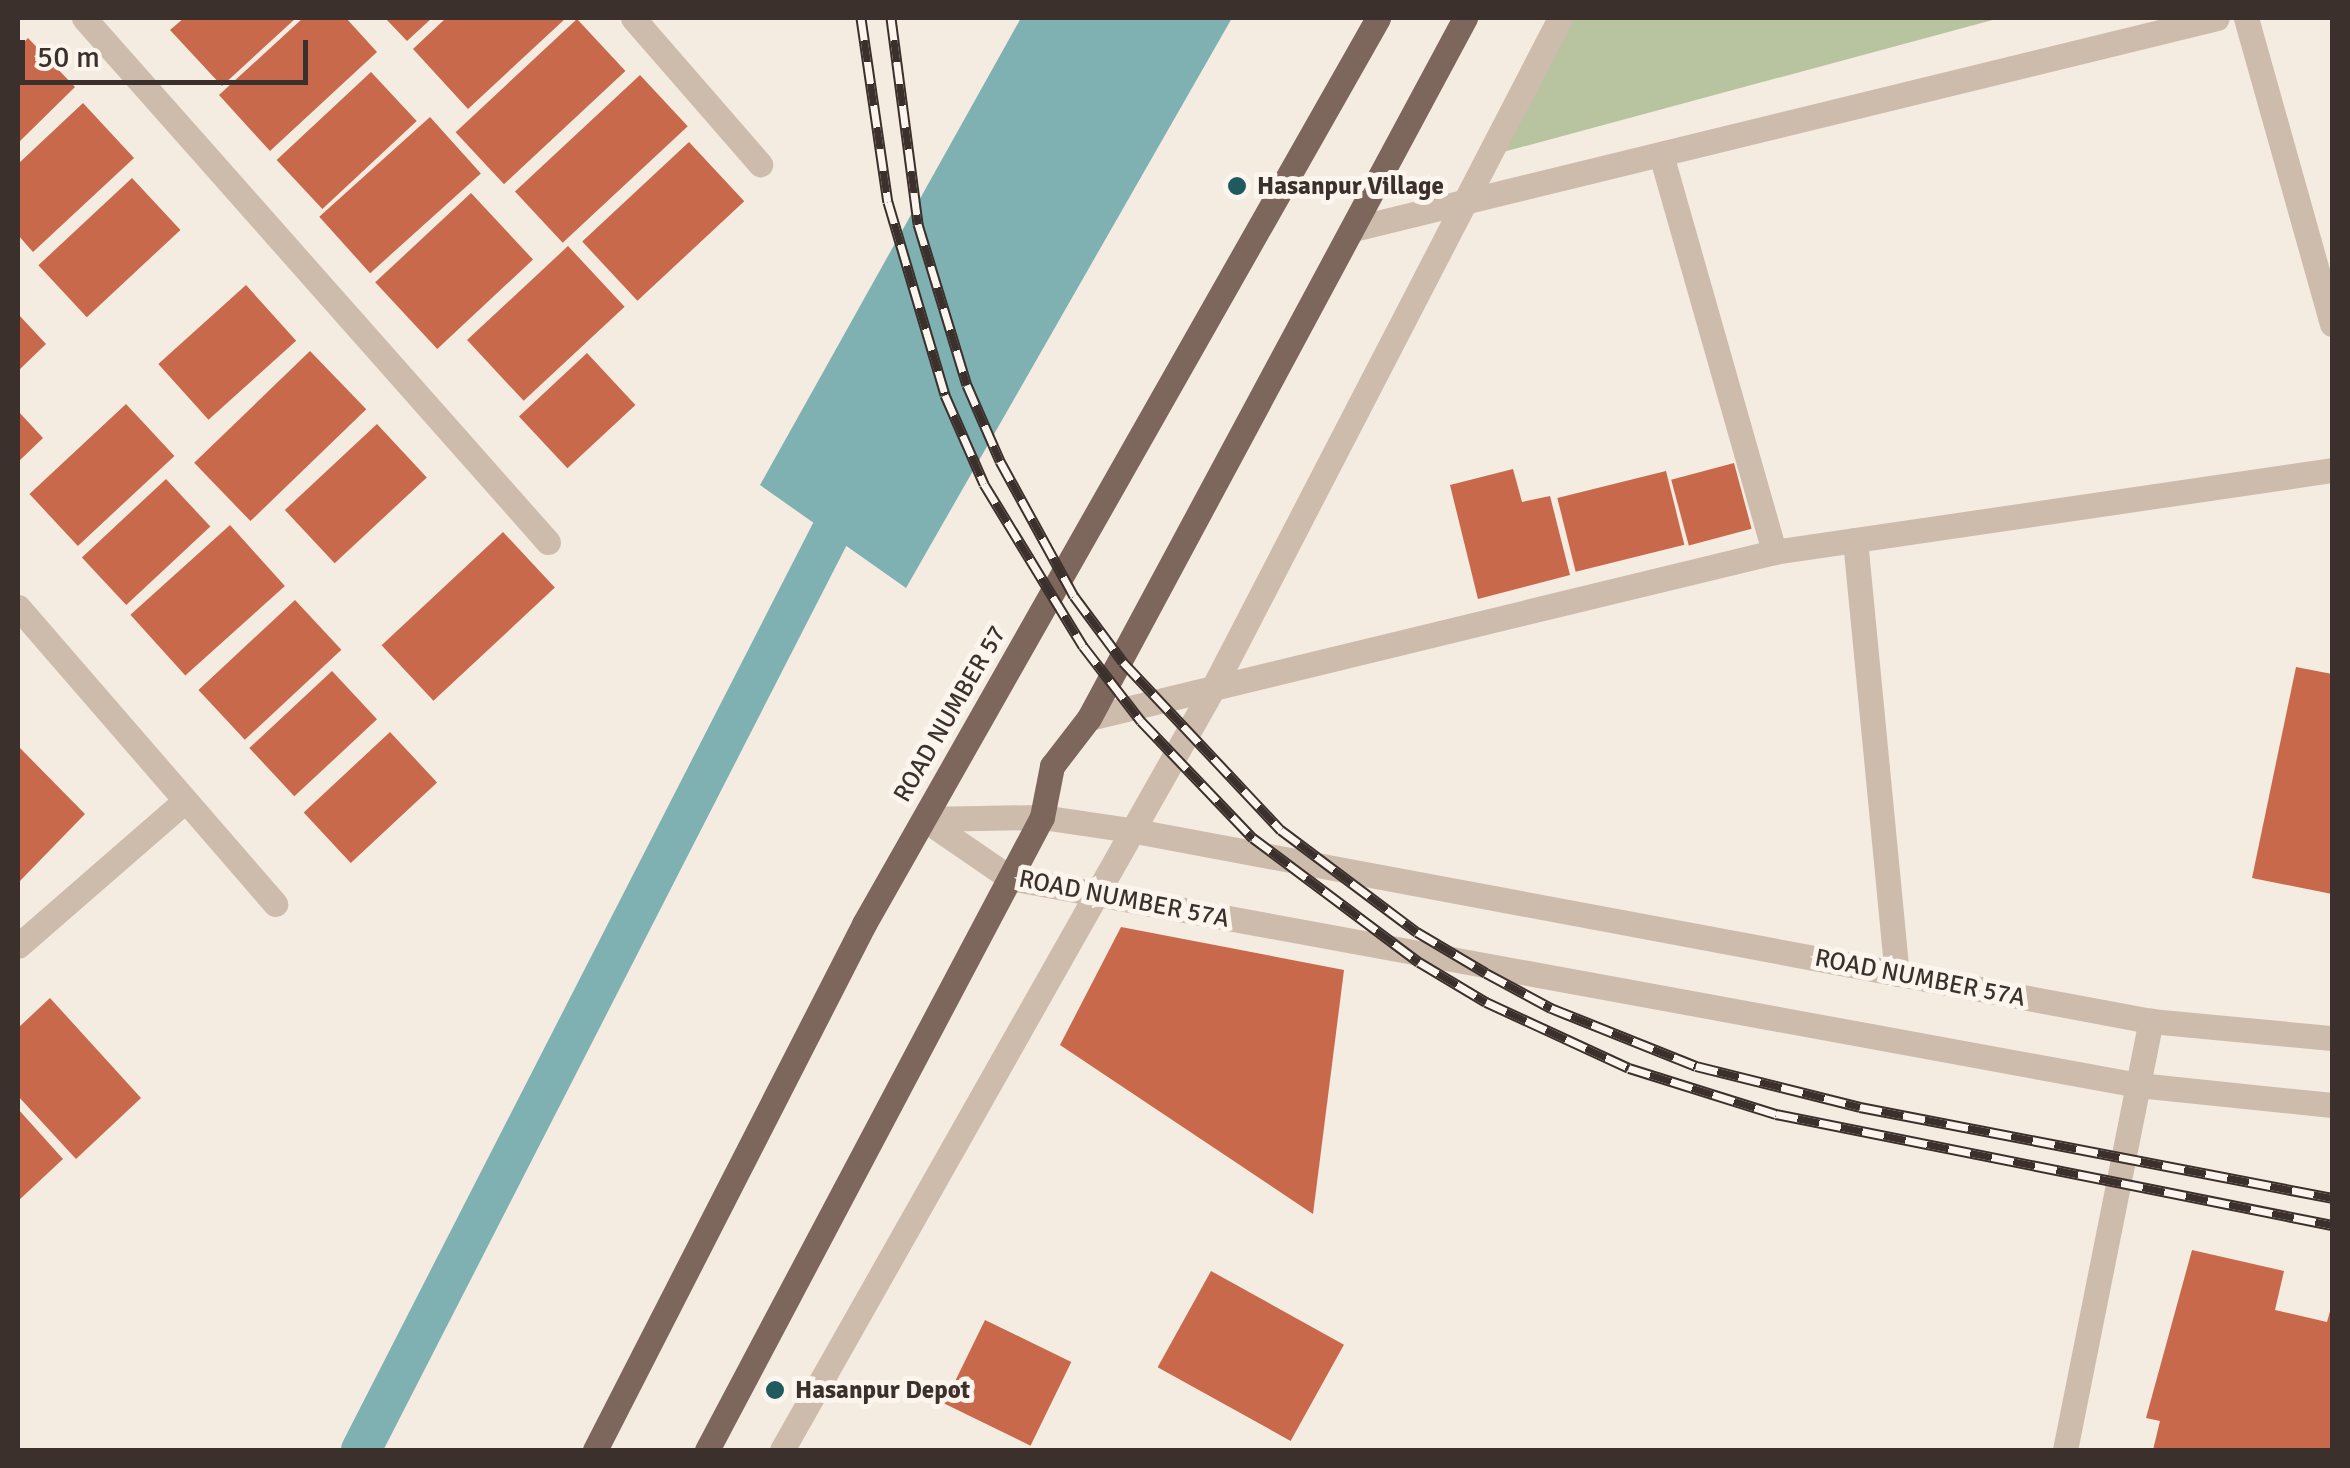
<!DOCTYPE html>
<style>
body{margin:0}
#map{position:relative;width:2350px;height:1468px;overflow:hidden;background:#f4ebe1;font-family:Signika,sans-serif}
div>[style]{position:absolute}
[style*='--x']{left:calc(var(--x)*1px);top:calc(var(--y)*1px);width:calc(var(--w)*1px);rotate:calc(var(--a)*1deg)}
.green>*{inset:0;background:#b8c4a0}
.water>*{inset:0;background:#7fb0b2}
.canal>*{height:40px;margin:-20px;padding:0 20px;transform-origin:20px;border-radius:20px;background:#7fb0b2}
.building>*{inset:0;background:#c8694b;transform-origin:0 0}
.minor>*{height:25px;margin:-12.5px;padding:0 12.5px;transform-origin:12.5px;border-radius:12.5px;background:#cdbbac}
.major>*{height:25px;margin:-12.5px;padding:0 12.5px;transform-origin:12.5px;border-radius:12.5px;background:#7d675c}
.rail>*{height:11px;margin-top:-5.5px;transform-origin:0;background:repeating-linear-gradient(90deg,#fbf5ee 0 22px,#3b302b 0 44px);box-sizing:border-box;border-block:2px solid #3b302b}
.dots>*{width:28px;height:28px;translate:-50% -50%;box-sizing:border-box;border:5px solid #fbf5ee;border-radius:50%}
span{translate:-50% -50%;white-space:nowrap;text-align:center;line-height:1.15;-webkit-text-stroke:10px #fbf5ee;paint-order:stroke}
.poi-label{font-size:25px;color:#3b302b;font-weight:700}
.left{translate:0 -50%;text-align:left}
.street-label{font-size:25px;color:#3b302b}
.frame{position:absolute;inset:0;border:20px solid #3b302b;pointer-events:none}
.scale{position:absolute;left:20px;top:40px;width:288px;height:45px;box-sizing:border-box;border:5px solid #3b302b;border-top:0;padding-left:12px;font-size:30px;line-height:35px;white-space:nowrap;color:#3b302b;-webkit-text-stroke:8px #fbf5ee;paint-order:stroke}
</style>
<div id="map">
<div class="green">
<i style="clip-path:polygon(1564px 18px,2000px 18px,1481px 158px)"></i>
</div>
<div class="water">
<i style="clip-path:polygon(1021px 18px,1232px 18px,906px 588px,760px 485px)"></i>
</div>
<div class="canal">
<i style="--x:361;--y:1450;--w:1080;--a:-62.89"></i>
</div>
<div class="building">
<i style="clip-path:polygon(184px 18px,296px 18px,222px 86px,170px 30px)"></i>
<i style="clip-path:polygon(303px 18px,346px 18px,377px 52px,270px 151px,219px 95px)"></i>
<i style="clip-path:polygon(385px 18px,432px 18px,407px 41px)"></i>
<i style="clip-path:polygon(446px 18px,566px 18px,468px 109px,413px 49px)"></i>
<i style="left:577px;top:19px;width:71px;height:166px;rotate:47deg"></i>
<i style="clip-path:polygon(28px 38px,75px 87px,18px 143px,18px 49px)"></i>
<i style="left:371px;top:72px;width:67px;height:129px;rotate:47deg"></i>
<i style="left:640px;top:75px;width:70px;height:171px;rotate:47deg"></i>
<i style="clip-path:polygon(83px 103px,134px 158px,33px 252px,18px 235px,18px 164px)"></i>
<i style="left:430px;top:117px;width:76px;height:149px;rotate:48deg"></i>
<i style="left:689px;top:142px;width:81px;height:146px;rotate:47deg"></i>
<i style="left:132px;top:178px;width:71px;height:128px;rotate:47deg"></i>
<i style="left:471px;top:193px;width:91px;height:131px;rotate:47deg"></i>
<i style="left:568px;top:246px;width:83px;height:138px;rotate:47deg"></i>
<i style="left:246px;top:285px;width:75px;height:118px;rotate:48deg"></i>
<i style="clip-path:polygon(18px 314px,46px 344px,18px 371px)"></i>
<i style="left:310px;top:351px;width:81px;height:161px;rotate:46deg"></i>
<i style="left:587px;top:353px;width:71px;height:93px;rotate:47deg"></i>
<i style="left:126px;top:404px;width:71px;height:132px;rotate:47deg"></i>
<i style="clip-path:polygon(18px 411px,43px 438px,18px 462px)"></i>
<i style="left:377px;top:424px;width:73px;height:126px;rotate:47deg"></i>
<i style="left:1734px;top:463px;width:68px;height:65px;rotate:75deg"></i>
<i style="clip-path:polygon(1513px 469px,1522px 502px,1550px 496px,1570px 575px,1478px 599px,1450px 485px)"></i>
<i style="left:1666px;top:471px;width:76px;height:112px;rotate:76deg"></i>
<i style="left:166px;top:479px;width:65px;height:115px;rotate:47deg"></i>
<i style="left:230px;top:525px;width:82px;height:134px;rotate:48deg"></i>
<i style="left:503px;top:532px;width:76px;height:166px;rotate:47deg"></i>
<i style="left:295px;top:600px;width:68px;height:132px;rotate:47deg"></i>
<i style="clip-path:polygon(2296px 667px,2332px 674px,2332px 894px,2252px 878px)"></i>
<i style="left:332px;top:671px;width:66px;height:113px;rotate:47deg"></i>
<i style="left:390px;top:732px;width:69px;height:118px;rotate:47deg"></i>
<i style="clip-path:polygon(18px 746px,85px 814px,18px 883px)"></i>
<i style="clip-path:polygon(1121px 927px,1344px 970px,1313px 1214px,1060px 1045px)"></i>
<i style="clip-path:polygon(50px 998px,141px 1098px,76px 1159px,18px 1096px,18px 1028px)"></i>
<i style="clip-path:polygon(18px 1109px,63px 1159px,18px 1201px)"></i>
<i style="clip-path:polygon(2192px 1250px,2284px 1271px,2275px 1310px,2327px 1322px,2332px 1304px,2332px 1450px,2153px 1450px,2160px 1421px,2146px 1418px)"></i>
<i style="left:1211px;top:1271px;width:152px;height:110px;rotate:29deg"></i>
<i style="left:985px;top:1320px;width:96px;height:93px;rotate:26deg"></i>
</div>
<div class="minor">
<i style="--x:84;--y:18;--w:700;--a:48.48"></i>
<i style="--x:633;--y:18;--w:194;--a:49"></i>
<i style="--x:2246;--y:18;--w:318;--a:74.3"></i>
<i style="--x:1662;--y:158;--w:410;--a:74.1"></i>
<i style="--x:1353;--y:229;--w:889;--a:-13.72"></i>
<i style="--x:1855;--y:540;--w:436;--a:84.5"></i>
<i style="--x:18;--y:607;--w:393;--a:49.1"></i>
<i style="--x:1089;--y:718;--w:705;--a:-13.62"></i>
<i style="--x:1774;--y:552;--w:564;--a:-8.36"></i>
<i style="--x:924;--y:819;--w:104;--a:34.5"></i>
<i style="--x:1010;--y:878;--w:1147;--a:10.4"></i>
<i style="--x:2138;--y:1085;--w:195;--a:5.9"></i>
<i style="--x:924;--y:819;--w:118;--a:-1"></i>
<i style="--x:1042;--y:817;--w:89;--a:8.4"></i>
<i style="--x:1130;--y:830;--w:1039;--a:10.6"></i>
<i style="--x:2151;--y:1021;--w:182;--a:5.4"></i>
<i style="--x:18;--y:946;--w:221;--a:-41"></i>
<i style="--x:782;--y:1450;--w:873;--a:-60.5"></i>
<i style="--x:1212;--y:690;--w:757;--a:-62.62"></i>
<i style="--x:2065;--y:1450;--w:438;--a:-78.7"></i>
</div>
<div class="major">
<i style="--x:595;--y:1450;--w:591;--a:-62.91"></i>
<i style="--x:864;--y:924;--w:1042;--a:-60.43"></i>
<i style="--x:707;--y:1450;--w:716;--a:-62.11"></i>
<i style="--x:1042;--y:817;--w:52;--a:-78.9"></i>
<i style="--x:1052;--y:766;--w:61;--a:-52.4"></i>
<i style="--x:1089;--y:718;--w:795;--a:-61.76"></i>
</div>
<div class="rail">
<i style="--x:861;--y:18;--w:186;--a:81.7"></i>
<i style="--x:888;--y:202;--w:201;--a:73.5"></i>
<i style="--x:945;--y:395;--w:97;--a:66.3"></i>
<i style="--x:984;--y:484;--w:190;--a:58.6"></i>
<i style="--x:1083;--y:646;--w:95;--a:52.3"></i>
<i style="--x:1141;--y:721;--w:162;--a:46.3"></i>
<i style="--x:1253;--y:838;--w:207;--a:36.8"></i>
<i style="--x:1419;--y:962;--w:78;--a:30.8"></i>
<i style="--x:1486;--y:1002;--w:157;--a:24.8"></i>
<i style="--x:1629;--y:1068;--w:154;--a:17.4"></i>
<i style="--x:1776;--y:1114;--w:567;--a:11.29"></i>
<i style="--x:891;--y:18;--w:208;--a:82.5"></i>
<i style="--x:918;--y:224;--w:168;--a:73.1"></i>
<i style="--x:967;--y:385;--w:83;--a:66.5"></i>
<i style="--x:1000;--y:461;--w:154;--a:61.3"></i>
<i style="--x:1074;--y:596;--w:82;--a:53.4"></i>
<i style="--x:1123;--y:662;--w:231;--a:46.8"></i>
<i style="--x:1281;--y:830;--w:170;--a:36.9"></i>
<i style="--x:1417;--y:932;--w:80;--a:30.7"></i>
<i style="--x:1486;--y:973;--w:74;--a:28.3"></i>
<i style="--x:1551;--y:1008;--w:156;--a:21.8"></i>
<i style="--x:1696;--y:1066;--w:169;--a:14"></i>
<i style="--x:1860;--y:1107;--w:481;--a:10.9"></i>
</div>
<div class="dots">
<i style="left:1237px;top:186px;background:#1f5a5e"></i>
<i style="left:775px;top:1390px;background:#1f5a5e"></i>
</div>
<div class="poi-label">
<span class="left" style="left:1257px;top:186px">Hasanpur Village</span>
<span class="left" style="left:795px;top:1390px">Hasanpur Depot</span>
</div>
<div class="street-label">
<span style="left:950px;top:714px;rotate:-60deg">ROAD NUMBER 57</span>
<span style="left:1124px;top:899px;rotate:11deg">ROAD NUMBER 57A</span>
<span style="left:1920px;top:978px;rotate:11deg">ROAD NUMBER 57A</span>
</div>
<div class="frame"></div>
<div class="scale">50 m</div>
</div>
